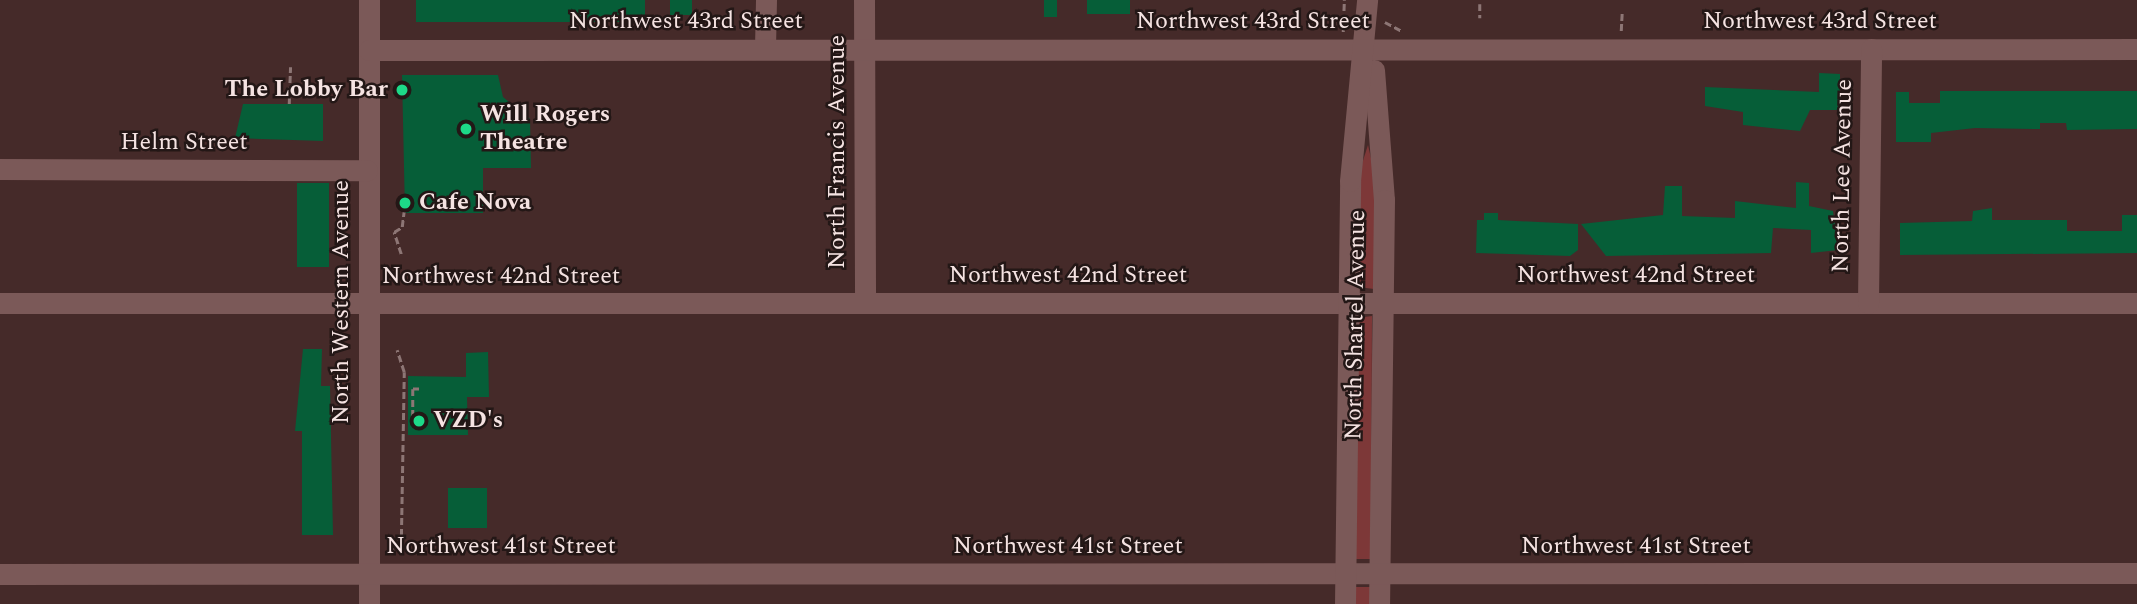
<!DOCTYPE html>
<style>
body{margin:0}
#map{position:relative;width:2137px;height:604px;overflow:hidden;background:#452a29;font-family:Spectral,serif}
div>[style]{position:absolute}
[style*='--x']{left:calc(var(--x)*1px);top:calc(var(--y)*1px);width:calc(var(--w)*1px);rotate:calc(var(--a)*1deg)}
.green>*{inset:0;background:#7d3838;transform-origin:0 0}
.building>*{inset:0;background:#065e38;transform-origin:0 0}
.path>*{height:2.5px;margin-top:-1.25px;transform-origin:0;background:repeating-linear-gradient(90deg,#8d7675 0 7px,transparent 0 10.5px)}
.minor>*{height:21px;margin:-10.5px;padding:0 10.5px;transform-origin:10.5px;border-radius:10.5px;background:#7b5958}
.dots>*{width:19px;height:19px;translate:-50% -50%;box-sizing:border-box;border:4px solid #231716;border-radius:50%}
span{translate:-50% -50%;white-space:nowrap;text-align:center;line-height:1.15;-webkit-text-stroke:5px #231716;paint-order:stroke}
.street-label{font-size:24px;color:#f5e3e2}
.poi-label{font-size:24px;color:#f5e3e2;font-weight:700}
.right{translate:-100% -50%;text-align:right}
.left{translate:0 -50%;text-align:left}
</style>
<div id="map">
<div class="green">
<i style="clip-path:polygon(1368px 145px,1375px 176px,1374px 289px,1358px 287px,1358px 176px)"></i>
<i style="clip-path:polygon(1372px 316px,1371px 559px,1353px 559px,1357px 318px)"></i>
<i style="left:1371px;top:587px;width:17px;height:18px;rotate:90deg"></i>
</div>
<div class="building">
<i style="left:416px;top:0;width:229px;height:22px"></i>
<i style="left:670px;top:0;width:22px;height:15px"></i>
<i style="left:1044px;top:0;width:13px;height:17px"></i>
<i style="left:1087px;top:0;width:43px;height:14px"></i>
<i style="clip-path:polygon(1819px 73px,1840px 74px,1840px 110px,1810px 110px,1800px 131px,1743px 125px,1743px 112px,1705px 106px,1705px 87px,1819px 92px)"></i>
<i style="clip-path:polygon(402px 75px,498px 75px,503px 97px,530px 119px,531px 168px,483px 168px,483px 213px,405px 213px)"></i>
<i style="clip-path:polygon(1940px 91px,2137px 91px,2137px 129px,2067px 130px,2066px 123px,2040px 123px,2040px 129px,1975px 128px,1931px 133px,1931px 142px,1896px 142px,1896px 92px,1909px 92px,1909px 103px,1940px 103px)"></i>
<i style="clip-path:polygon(243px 104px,323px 104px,323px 141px,235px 138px)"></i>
<i style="clip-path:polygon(1796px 182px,1809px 183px,1809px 206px,1833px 211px,1838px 250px,1811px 253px,1811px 230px,1773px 228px,1771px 253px,1606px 256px,1581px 224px,1663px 215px,1665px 186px,1682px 186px,1682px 216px,1735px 218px,1735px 201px,1796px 208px)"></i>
<i style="left:297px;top:183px;width:32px;height:84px"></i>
<i style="clip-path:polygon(1992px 208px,1992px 220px,2067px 220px,2067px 231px,2122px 231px,2122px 215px,2137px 215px,2137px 253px,1900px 255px,1900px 223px,1972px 221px,1973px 211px)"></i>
<i style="clip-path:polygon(1484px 213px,1498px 213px,1498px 220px,1578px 224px,1578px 250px,1570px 256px,1476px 253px,1477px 220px,1484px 220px)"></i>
<i style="clip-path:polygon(303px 349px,322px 349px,321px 386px,330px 386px,333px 535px,302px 535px,302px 431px,295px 431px)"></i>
<i style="clip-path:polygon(488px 352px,489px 397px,467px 397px,468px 435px,408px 435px,408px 376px,466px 377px,466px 353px)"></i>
<i style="left:448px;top:488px;width:39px;height:40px"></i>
</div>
<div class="path">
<i style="--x:1480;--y:4;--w:14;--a:90"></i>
<i style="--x:1385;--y:22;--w:19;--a:28"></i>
<i style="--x:1621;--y:31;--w:19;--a:-87"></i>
<i style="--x:1343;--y:32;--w:32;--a:-88"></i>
<i style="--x:289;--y:104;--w:37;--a:-88"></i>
<i style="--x:401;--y:254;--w:23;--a:-108"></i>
<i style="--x:394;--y:232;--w:9;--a:-32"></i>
<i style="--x:402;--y:227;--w:24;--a:-83"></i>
<i style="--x:419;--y:389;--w:6;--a:180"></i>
<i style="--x:413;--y:389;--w:32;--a:90"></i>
<i style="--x:413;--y:421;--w:6;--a:0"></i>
<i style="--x:388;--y:552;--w:14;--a:-25"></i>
<i style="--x:401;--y:546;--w:174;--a:-89"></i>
<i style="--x:404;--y:372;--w:23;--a:-108"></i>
</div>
<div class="minor">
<i style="--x:369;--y:0;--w:604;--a:90"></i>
<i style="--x:864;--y:0;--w:303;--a:89.8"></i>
<i style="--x:765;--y:48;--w:48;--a:-88.8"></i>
<i style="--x:369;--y:50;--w:1768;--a:-0.03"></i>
<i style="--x:1374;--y:70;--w:130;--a:85.6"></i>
<i style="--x:1384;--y:200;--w:404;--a:90.7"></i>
<i style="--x:0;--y:169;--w:367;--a:0.2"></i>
<i style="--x:0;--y:303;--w:2137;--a:0"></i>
<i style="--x:1868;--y:303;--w:254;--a:-89.3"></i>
<i style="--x:0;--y:574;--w:2137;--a:-0.03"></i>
<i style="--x:1345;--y:604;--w:423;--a:-89.3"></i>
<i style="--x:1350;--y:181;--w:182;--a:-84.6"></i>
</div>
<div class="dots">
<i style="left:402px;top:90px;background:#1dd988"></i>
<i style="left:466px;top:129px;background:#1dd988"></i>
<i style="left:405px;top:203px;background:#1dd988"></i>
<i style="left:419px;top:421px;background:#1dd988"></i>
</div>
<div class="street-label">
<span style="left:686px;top:22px">Northwest 43rd Street</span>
<span style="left:1253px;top:22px">Northwest 43rd Street</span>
<span style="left:1820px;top:22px">Northwest 43rd Street</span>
<span style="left:184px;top:143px">Helm Street</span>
<span style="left:838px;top:152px;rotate:-90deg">North Francis Avenue</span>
<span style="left:1843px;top:176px;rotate:-89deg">North Lee Avenue</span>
<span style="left:1068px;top:276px">Northwest 42nd Street</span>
<span style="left:1636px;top:276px">Northwest 42nd Street</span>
<span style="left:501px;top:277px">Northwest 42nd Street</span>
<span style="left:342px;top:302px;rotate:-90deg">North Western Avenue</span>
<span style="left:1356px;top:325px;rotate:-89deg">North Shartel Avenue</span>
<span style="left:501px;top:547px">Northwest 41st Street</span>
<span style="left:1068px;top:547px">Northwest 41st Street</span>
<span style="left:1636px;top:547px">Northwest 41st Street</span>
</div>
<div class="poi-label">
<span class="right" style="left:388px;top:90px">The Lobby Bar</span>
<span class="left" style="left:480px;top:129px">Will Rogers<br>Theatre</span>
<span class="left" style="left:419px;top:203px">Cafe Nova</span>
<span class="left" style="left:433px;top:421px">VZD's</span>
</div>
</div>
